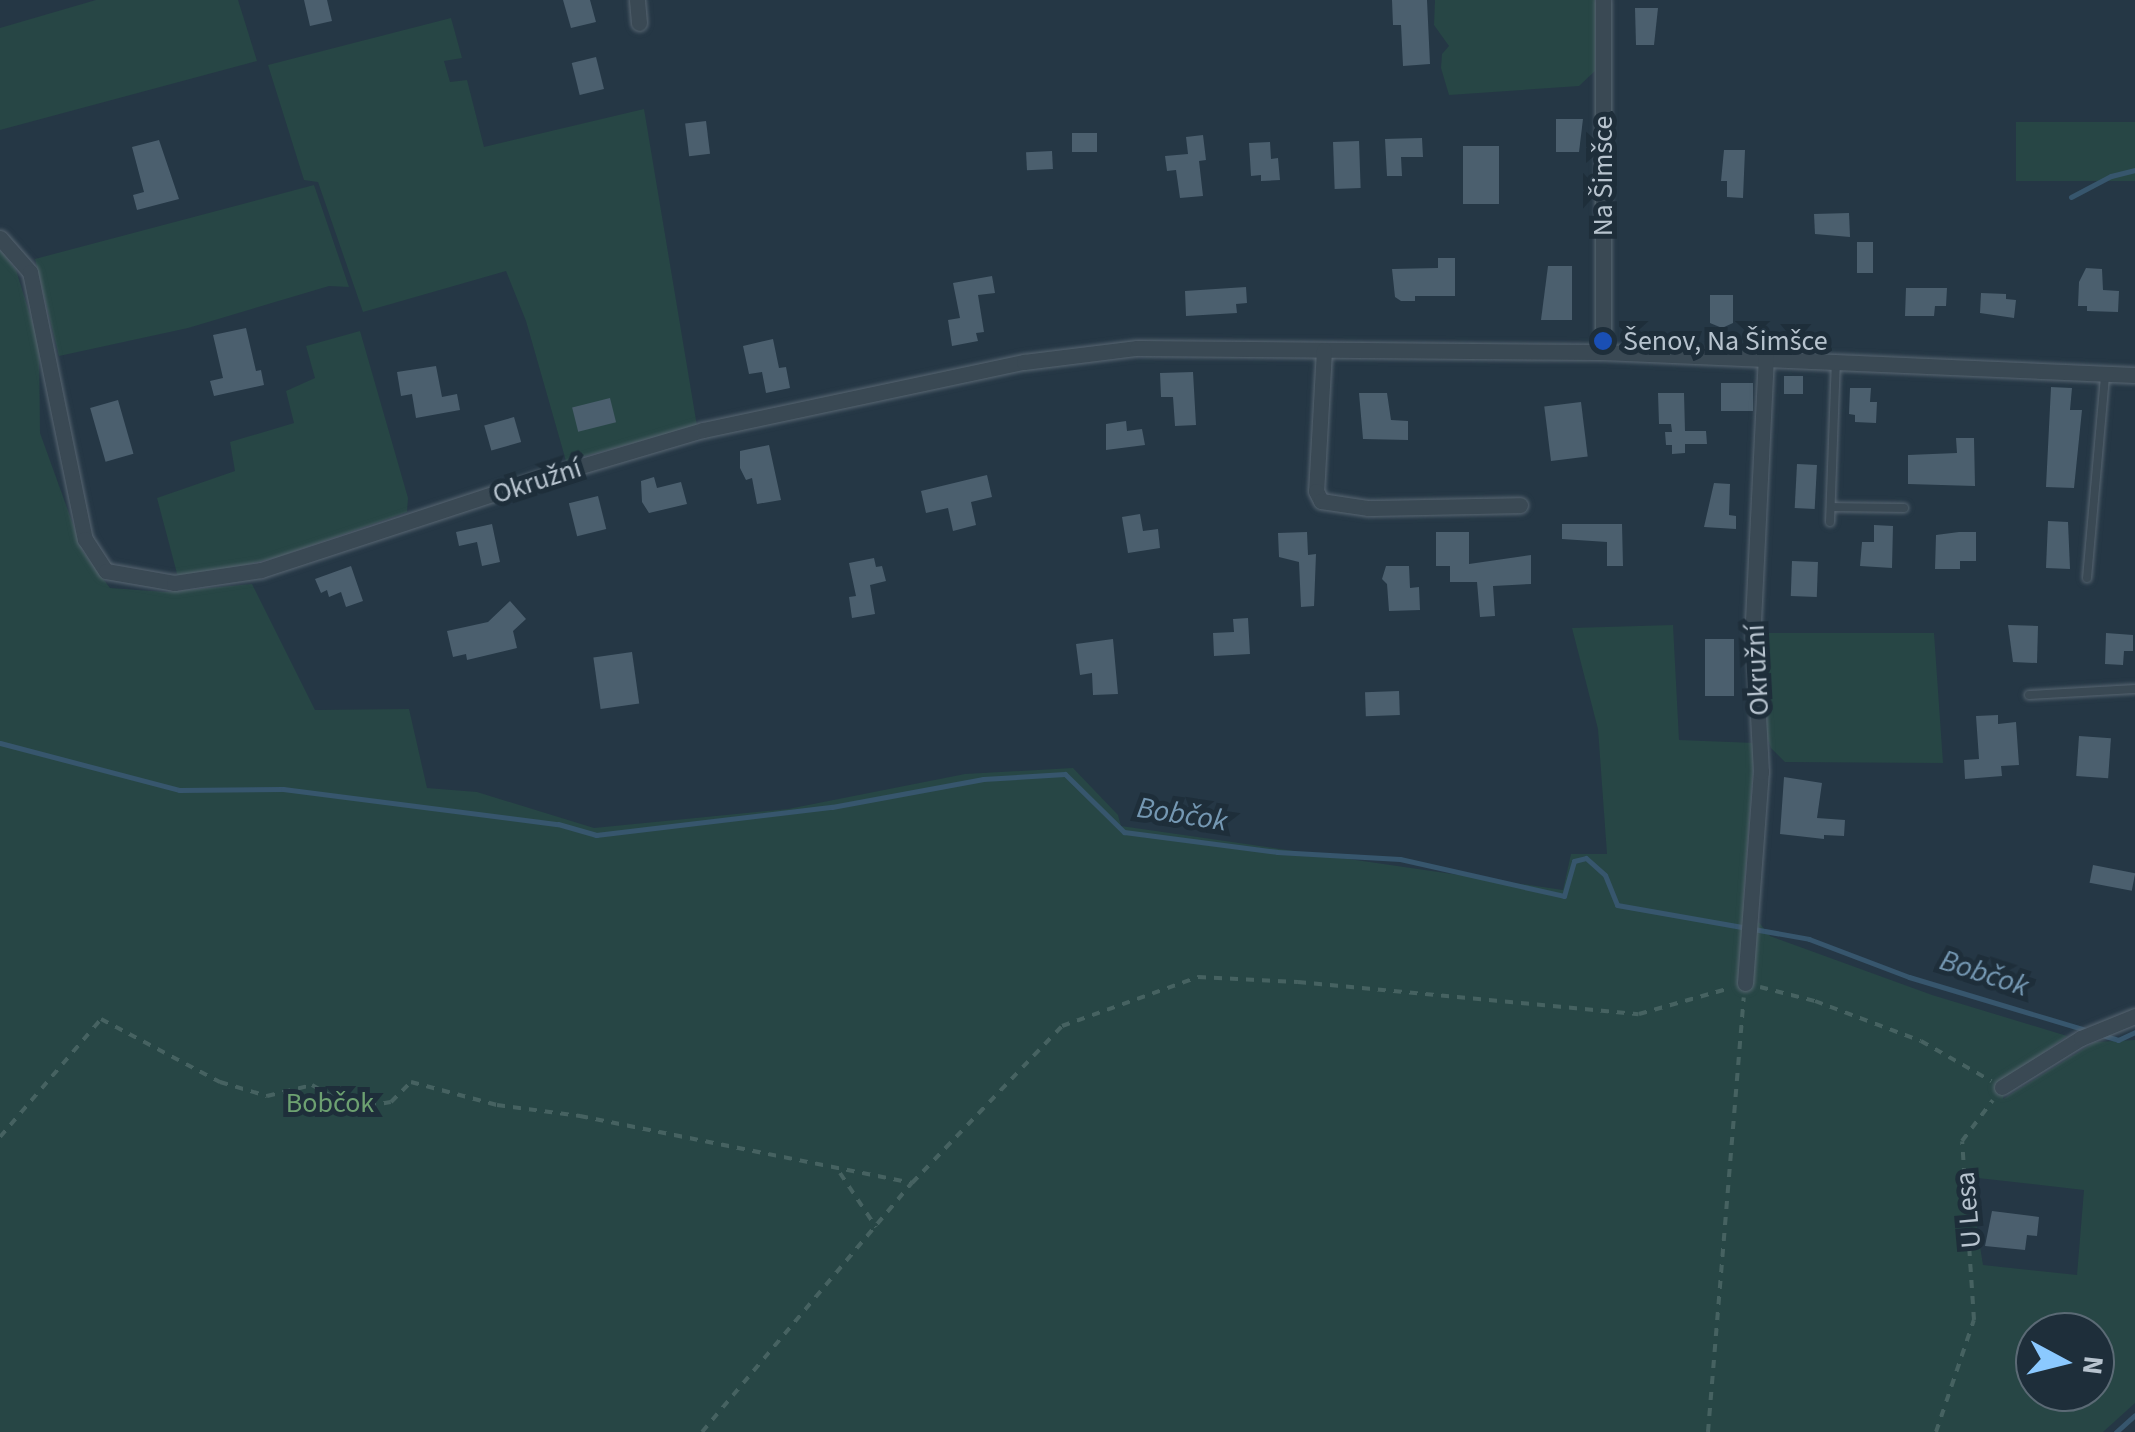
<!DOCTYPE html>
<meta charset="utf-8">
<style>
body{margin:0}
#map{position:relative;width:2135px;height:1432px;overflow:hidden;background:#253745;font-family:"Source Sans 3",sans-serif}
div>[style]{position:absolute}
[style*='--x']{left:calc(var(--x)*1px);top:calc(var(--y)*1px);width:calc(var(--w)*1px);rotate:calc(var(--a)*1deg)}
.green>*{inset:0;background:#274645;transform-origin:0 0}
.stream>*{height:5px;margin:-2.5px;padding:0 2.5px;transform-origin:2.5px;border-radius:2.5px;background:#37566d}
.building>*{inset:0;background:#4b5f6e;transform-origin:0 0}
.path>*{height:4px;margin-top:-2px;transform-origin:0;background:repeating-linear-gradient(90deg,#466261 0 8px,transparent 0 16px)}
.roads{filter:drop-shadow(0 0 2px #586672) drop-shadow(0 0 2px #586672)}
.lane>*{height:8px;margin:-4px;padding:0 4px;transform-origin:4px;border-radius:4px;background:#3a4954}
.street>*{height:15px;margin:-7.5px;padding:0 7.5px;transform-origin:7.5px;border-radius:7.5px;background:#3a4954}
.dots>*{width:28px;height:28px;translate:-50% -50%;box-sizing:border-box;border:5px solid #1e2e3a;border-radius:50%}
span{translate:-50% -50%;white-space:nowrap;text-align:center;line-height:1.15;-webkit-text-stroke:10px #1e2e3a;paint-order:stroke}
.street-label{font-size:28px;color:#b7c3ce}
.poi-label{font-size:28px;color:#b7c3ce}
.left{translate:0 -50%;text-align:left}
.park-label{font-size:28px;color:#6da171}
.water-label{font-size:30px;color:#7598b3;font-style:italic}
.north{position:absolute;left:2015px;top:1312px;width:100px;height:100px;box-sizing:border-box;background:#1e2e3a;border:2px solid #5b6a75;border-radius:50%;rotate:97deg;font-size:28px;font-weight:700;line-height:40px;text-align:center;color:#b7c3ce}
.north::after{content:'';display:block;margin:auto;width:35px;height:45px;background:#8bc9ff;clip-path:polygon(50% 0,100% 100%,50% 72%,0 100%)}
</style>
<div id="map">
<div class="green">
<i style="clip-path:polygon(96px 0,238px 0,257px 61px,0 130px,0 28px)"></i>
<i style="clip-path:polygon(1435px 0,1595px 0,1595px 71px,1579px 86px,1449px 95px,1441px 68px,1442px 54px,1449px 46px,1434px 25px)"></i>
<i style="clip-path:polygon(451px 18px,462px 58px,444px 61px,450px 82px,467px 80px,484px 147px,644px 109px,697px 426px,566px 461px,526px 321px,506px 271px,363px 312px,318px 182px,304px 180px,268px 65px)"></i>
<i style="left:2016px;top:122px;width:119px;height:59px"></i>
<i style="clip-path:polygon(314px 185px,349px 287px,329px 286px,188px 328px,59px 356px,35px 259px)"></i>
<i style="clip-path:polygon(evenodd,0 250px,16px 270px,39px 344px,40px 433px,83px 552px,110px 588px,165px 592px,252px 584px,315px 710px,409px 709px,427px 788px,477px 792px,594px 828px,788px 809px,965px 774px,1073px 768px,1118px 815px,1121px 826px,1563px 890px,1571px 854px,1607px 854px,1598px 729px,1572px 628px,1673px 625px,1679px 740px,1755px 743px,1743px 903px,1770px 936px,1932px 995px,2067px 1036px,2007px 1078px,2003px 1099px,2095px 1042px,2135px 1040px,2135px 1403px,2103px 1432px,0 1432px,0 250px,1969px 1177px,2084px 1190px,2077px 1275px,1983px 1265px,1969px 1177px,0 250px,2035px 1332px,2095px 1332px,2095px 1392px,2035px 1392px,2035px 1332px)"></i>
<i style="clip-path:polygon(360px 331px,408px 498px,407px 512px,278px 557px,179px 581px,157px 498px,235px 471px,230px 442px,294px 423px,286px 391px,315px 378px,306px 346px)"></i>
<i style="clip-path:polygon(1761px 633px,1934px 633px,1943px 763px,1785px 762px,1771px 748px,1765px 731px)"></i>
</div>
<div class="stream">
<i style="--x:2071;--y:197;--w:45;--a:-27.7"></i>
<i style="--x:2111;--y:176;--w:25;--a:-14"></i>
<i style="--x:0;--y:743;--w:185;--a:14.7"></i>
<i style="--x:179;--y:790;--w:104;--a:-0.6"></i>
<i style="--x:283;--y:789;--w:277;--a:7.3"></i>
<i style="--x:558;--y:824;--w:40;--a:16"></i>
<i style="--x:596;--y:835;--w:238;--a:-6.8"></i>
<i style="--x:832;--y:807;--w:154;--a:-10.5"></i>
<i style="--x:983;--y:779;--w:82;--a:-3.5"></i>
<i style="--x:1065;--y:774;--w:83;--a:44.5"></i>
<i style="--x:1124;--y:832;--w:154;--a:7.4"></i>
<i style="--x:1277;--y:852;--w:123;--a:3.3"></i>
<i style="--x:1400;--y:859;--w:168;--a:12.7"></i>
<i style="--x:1564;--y:896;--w:36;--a:-74"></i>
<i style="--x:1574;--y:861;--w:12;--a:-14"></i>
<i style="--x:1586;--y:858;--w:25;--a:42"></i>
<i style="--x:1605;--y:875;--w:32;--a:68"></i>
<i style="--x:1617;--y:905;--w:195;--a:10"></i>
<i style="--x:1809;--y:939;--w:107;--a:20.8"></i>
<i style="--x:1909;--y:977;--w:185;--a:16.7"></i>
<i style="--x:2102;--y:1035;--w:17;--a:17"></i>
<i style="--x:2118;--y:1040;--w:19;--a:-25"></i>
<i style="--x:2116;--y:1432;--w:25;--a:-42"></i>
</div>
<div class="building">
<i style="clip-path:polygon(304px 0,327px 0,332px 21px,310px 26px)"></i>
<i style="clip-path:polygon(563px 0,590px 0,596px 22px,571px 28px)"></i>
<i style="clip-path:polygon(1392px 0,1427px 0,1430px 64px,1403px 66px,1401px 25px,1393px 25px)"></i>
<i style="clip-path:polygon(1635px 8px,1658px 8px,1654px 45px,1636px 45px)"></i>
<i style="left:596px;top:57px;width:33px;height:25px;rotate:76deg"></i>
<i style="clip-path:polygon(1556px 119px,1583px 119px,1579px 152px,1556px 152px)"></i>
<i style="left:706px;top:121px;width:33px;height:21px;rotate:83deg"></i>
<i style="left:1072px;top:133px;width:25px;height:19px"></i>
<i style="clip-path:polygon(1203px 135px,1206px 160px,1199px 161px,1203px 196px,1180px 198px,1176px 170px,1167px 171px,1165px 156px,1188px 154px,1186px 137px)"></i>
<i style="clip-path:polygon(1422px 138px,1423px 157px,1401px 157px,1402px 176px,1387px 176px,1385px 139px)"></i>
<i style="clip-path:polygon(159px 140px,179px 199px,137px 210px,133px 195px,144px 192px,132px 147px)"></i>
<i style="left:1359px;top:141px;width:47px;height:26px;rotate:88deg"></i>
<i style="clip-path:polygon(1270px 142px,1271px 159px,1278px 158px,1280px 180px,1261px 181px,1261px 175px,1251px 176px,1249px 143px)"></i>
<i style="left:1463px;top:146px;width:36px;height:58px"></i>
<i style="clip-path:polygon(1724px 150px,1745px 150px,1743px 198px,1727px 197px,1727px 181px,1721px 181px)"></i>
<i style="left:1052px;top:151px;width:18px;height:26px;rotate:87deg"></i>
<i style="clip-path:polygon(1849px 213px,1850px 237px,1815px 234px,1814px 214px)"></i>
<i style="left:1857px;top:242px;width:16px;height:31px"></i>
<i style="clip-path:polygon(1438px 258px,1455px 258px,1455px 296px,1415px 296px,1415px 301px,1401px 301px,1395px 297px,1392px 269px,1438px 268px)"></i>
<i style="clip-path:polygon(1548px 266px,1572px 266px,1572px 320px,1541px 320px)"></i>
<i style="clip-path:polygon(2086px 268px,2102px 269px,2103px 290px,2119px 291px,2118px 312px,2087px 311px,2087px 306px,2078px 306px,2079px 282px)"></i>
<i style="clip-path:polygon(992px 276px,995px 293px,978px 295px,984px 332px,976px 333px,978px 341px,952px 346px,948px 320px,960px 318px,953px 283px)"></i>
<i style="clip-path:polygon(1246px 287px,1247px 303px,1236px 304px,1237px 313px,1186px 316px,1185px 291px)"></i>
<i style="clip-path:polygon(1906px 288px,1947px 288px,1946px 306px,1935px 306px,1934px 316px,1905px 316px)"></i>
<i style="clip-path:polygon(1981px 293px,2006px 294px,2006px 299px,2016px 300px,2014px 318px,1980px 313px)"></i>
<i style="clip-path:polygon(1710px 295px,1733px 295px,1733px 323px,1722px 328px,1710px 323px)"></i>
<i style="clip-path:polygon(246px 328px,256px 371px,261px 370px,264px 385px,214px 396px,210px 381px,223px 378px,213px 335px)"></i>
<i style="clip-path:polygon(773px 339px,779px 368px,786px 367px,790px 388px,766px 393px,762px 372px,749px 374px,743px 346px)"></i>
<i style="clip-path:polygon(436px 366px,442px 397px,457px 394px,460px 410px,416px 418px,412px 394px,401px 396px,397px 372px)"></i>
<i style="clip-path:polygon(1193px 372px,1196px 425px,1175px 426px,1173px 397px,1161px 397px,1160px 373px)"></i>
<i style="left:1784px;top:376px;width:19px;height:18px"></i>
<i style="left:1721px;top:383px;width:32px;height:28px"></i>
<i style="clip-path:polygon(2051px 387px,2072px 388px,2070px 410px,2082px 410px,2074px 488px,2046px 487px)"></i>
<i style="clip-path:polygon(1850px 388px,1871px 388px,1870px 402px,1877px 402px,1876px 423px,1855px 422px,1855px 415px,1849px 414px)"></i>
<i style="clip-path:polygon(1359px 393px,1387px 393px,1391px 420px,1408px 421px,1408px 440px,1363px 439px)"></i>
<i style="clip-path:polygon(1658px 393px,1684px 393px,1685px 431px,1706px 431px,1707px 444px,1685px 444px,1685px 453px,1672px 454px,1672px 445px,1666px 445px,1665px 432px,1672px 432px,1671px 424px,1659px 424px)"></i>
<i style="left:610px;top:398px;width:25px;height:39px;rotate:76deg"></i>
<i style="left:118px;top:400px;width:56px;height:29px;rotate:74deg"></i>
<i style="left:1581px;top:402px;width:55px;height:37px;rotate:83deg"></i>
<i style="left:514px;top:417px;width:26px;height:31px;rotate:74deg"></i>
<i style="clip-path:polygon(1126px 421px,1127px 431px,1142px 429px,1145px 445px,1106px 450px,1106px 424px)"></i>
<i style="clip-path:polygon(1956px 438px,1974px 438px,1975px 486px,1908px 484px,1908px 455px,1957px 453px)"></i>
<i style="clip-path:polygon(769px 445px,781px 500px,757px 504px,752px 478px,746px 480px,740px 468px,740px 451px)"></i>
<i style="left:1797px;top:464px;width:20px;height:44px;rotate:3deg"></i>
<i style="clip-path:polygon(987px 475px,992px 497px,971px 502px,976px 525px,953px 531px,948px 508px,926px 513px,921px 491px)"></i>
<i style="clip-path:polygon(654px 477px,657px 488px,681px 482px,687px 504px,649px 513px,642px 502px,641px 481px)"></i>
<i style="clip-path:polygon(1714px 483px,1730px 484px,1729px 515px,1736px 516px,1736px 529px,1704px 527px)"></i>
<i style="left:598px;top:496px;width:34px;height:30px;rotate:76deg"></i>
<i style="clip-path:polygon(1140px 514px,1143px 531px,1158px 529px,1160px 548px,1128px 553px,1122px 517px)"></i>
<i style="clip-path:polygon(2048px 521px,2068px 522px,2070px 569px,2046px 568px)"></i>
<i style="clip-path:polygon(492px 524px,500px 562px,482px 566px,477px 542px,459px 546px,456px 532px)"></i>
<i style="clip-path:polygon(1562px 524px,1622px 524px,1623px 566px,1607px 566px,1607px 542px,1562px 539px)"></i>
<i style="clip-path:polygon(1874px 525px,1893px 526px,1892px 568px,1860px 566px,1862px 542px,1874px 542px)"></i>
<i style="clip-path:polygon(1307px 532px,1308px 555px,1316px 554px,1314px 606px,1301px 607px,1299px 562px,1279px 557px,1278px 533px)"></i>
<i style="clip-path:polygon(1436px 532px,1469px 532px,1469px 564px,1531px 555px,1531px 584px,1493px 586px,1495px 616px,1480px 617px,1477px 582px,1450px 582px,1450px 566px,1436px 566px)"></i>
<i style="clip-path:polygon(1959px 532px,1976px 532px,1976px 561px,1960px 561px,1960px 569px,1935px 569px,1936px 535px)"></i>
<i style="clip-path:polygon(874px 558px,876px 567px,882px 566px,886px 581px,870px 585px,875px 614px,852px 618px,849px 597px,856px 596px,849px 563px)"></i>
<i style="left:1792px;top:561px;width:26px;height:35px;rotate:2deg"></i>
<i style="clip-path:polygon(351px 566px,363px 601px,346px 607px,341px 592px,329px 597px,327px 590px,321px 593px,315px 579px)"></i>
<i style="clip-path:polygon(1386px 566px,1409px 566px,1410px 588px,1419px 587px,1420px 610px,1389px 611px,1387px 584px,1382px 579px)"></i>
<i style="clip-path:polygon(510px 601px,526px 619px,513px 631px,517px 648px,467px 660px,466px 654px,453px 657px,447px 631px,488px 622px)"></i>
<i style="clip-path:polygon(1248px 618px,1250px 654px,1214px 656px,1213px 633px,1234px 632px,1233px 619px)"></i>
<i style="clip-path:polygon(2008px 625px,2038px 626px,2037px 663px,2013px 662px)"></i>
<i style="clip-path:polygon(2106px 633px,2133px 635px,2133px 651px,2124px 651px,2123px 665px,2105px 664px)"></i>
<i style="clip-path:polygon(1113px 639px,1118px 694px,1093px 695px,1092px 673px,1080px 675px,1076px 644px)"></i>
<i style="left:1705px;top:639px;width:29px;height:57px"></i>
<i style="left:632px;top:652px;width:52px;height:39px;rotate:82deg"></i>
<i style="left:1399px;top:691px;width:24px;height:34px;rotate:88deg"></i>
<i style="clip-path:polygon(1998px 715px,1998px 724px,2016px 722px,2019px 765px,2001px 766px,2002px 776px,1965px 779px,1964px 760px,1979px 759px,1976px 716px)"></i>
<i style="left:2079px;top:736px;width:32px;height:40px;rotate:4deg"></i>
<i style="clip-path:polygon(1784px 777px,1822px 783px,1817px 818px,1845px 820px,1844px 836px,1824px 835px,1824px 839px,1780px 834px)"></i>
<i style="left:2093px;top:865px;width:43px;height:18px;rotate:11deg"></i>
<i style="clip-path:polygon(1992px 1211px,2039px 1217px,2037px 1236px,2027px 1235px,2025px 1250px,1985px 1246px)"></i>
</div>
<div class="path">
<i style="--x:1760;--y:987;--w:57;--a:14.3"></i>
<i style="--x:1815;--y:1001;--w:113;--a:20.7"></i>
<i style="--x:1921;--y:1041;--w:81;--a:29.7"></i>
<i style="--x:0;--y:1137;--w:155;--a:-49.4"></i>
<i style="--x:101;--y:1019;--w:135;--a:27.9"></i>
<i style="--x:220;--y:1082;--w:49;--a:16.6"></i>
<i style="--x:267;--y:1096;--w:46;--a:-13.7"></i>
<i style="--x:312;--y:1085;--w:28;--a:30"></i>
<i style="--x:336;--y:1099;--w:33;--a:12"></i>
<i style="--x:368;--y:1106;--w:23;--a:-10"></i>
<i style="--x:391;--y:1102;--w:28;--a:-45"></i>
<i style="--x:411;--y:1082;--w:89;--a:15"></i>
<i style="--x:497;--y:1105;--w:84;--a:7.5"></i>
<i style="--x:580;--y:1116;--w:339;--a:11.4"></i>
<i style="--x:840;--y:1173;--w:65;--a:56.3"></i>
<i style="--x:702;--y:1432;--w:326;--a:-49.9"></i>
<i style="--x:912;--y:1183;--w:217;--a:-46.3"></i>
<i style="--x:1062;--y:1026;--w:145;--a:-19.8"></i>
<i style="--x:1198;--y:977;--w:100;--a:2.9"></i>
<i style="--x:1298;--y:982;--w:342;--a:5.4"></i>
<i style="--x:1639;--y:1014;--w:95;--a:-15.9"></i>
<i style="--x:1708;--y:1432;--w:436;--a:-85.3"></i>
<i style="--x:1936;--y:1432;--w:118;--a:-71.3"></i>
<i style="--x:1974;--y:1320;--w:179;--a:-93.8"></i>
<i style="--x:1962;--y:1141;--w:51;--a:-52.9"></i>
</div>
<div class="roads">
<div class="lane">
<i style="--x:1831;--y:507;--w:73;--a:0.8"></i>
<i style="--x:1830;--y:522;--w:161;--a:-87.9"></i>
<i style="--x:2087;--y:578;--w:204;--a:-84.9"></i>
<i style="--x:2029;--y:695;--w:106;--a:-3.2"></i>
</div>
<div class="street">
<i style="--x:637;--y:0;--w:23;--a:85"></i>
<i style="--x:0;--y:238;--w:45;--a:48.6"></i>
<i style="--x:30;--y:272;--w:273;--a:78.4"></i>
<i style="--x:85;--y:539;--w:38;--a:57"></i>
<i style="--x:106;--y:571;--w:69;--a:10"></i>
<i style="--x:174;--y:583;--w:88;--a:-8.5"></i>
<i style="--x:261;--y:570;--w:287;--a:-18.2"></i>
<i style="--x:534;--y:480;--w:176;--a:-16.5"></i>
<i style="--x:703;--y:430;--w:328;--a:-12"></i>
<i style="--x:1024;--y:362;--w:114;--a:-7.1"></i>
<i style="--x:1137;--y:348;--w:466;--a:0.5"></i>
<i style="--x:1603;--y:352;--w:532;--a:2.48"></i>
<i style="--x:1324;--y:350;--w:141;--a:93.2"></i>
<i style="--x:1316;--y:491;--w:11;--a:63"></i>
<i style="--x:1321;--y:501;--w:48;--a:8.5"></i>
<i style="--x:1368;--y:508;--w:152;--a:-1.1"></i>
<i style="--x:1603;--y:352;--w:352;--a:-90"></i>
<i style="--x:1745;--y:983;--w:212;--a:-85.7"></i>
<i style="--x:1761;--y:772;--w:151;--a:-93"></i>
<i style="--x:1753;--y:621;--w:264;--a:-87.2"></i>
<i style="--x:2002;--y:1087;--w:93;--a:-31.8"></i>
<i style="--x:2081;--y:1038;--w:58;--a:-22.2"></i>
</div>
</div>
<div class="dots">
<i style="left:1603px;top:341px;background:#1a4fb4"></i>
</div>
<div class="street-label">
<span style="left:1603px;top:176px;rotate:-90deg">Na Šimšce</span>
<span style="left:537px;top:481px;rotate:-18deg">Okružní</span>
<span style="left:1757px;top:670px;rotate:-93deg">Okružní</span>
<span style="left:1968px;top:1210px;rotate:-95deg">U Lesa</span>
</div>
<div class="poi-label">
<span class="left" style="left:1623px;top:341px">Šenov, Na Šimšce</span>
</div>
<div class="park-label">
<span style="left:330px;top:1103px">Bobčok</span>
</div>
<div class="water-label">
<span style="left:1182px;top:815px;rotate:9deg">Bobčok</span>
<span style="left:1984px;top:974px;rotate:18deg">Bobčok</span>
</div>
<div class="north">N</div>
</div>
